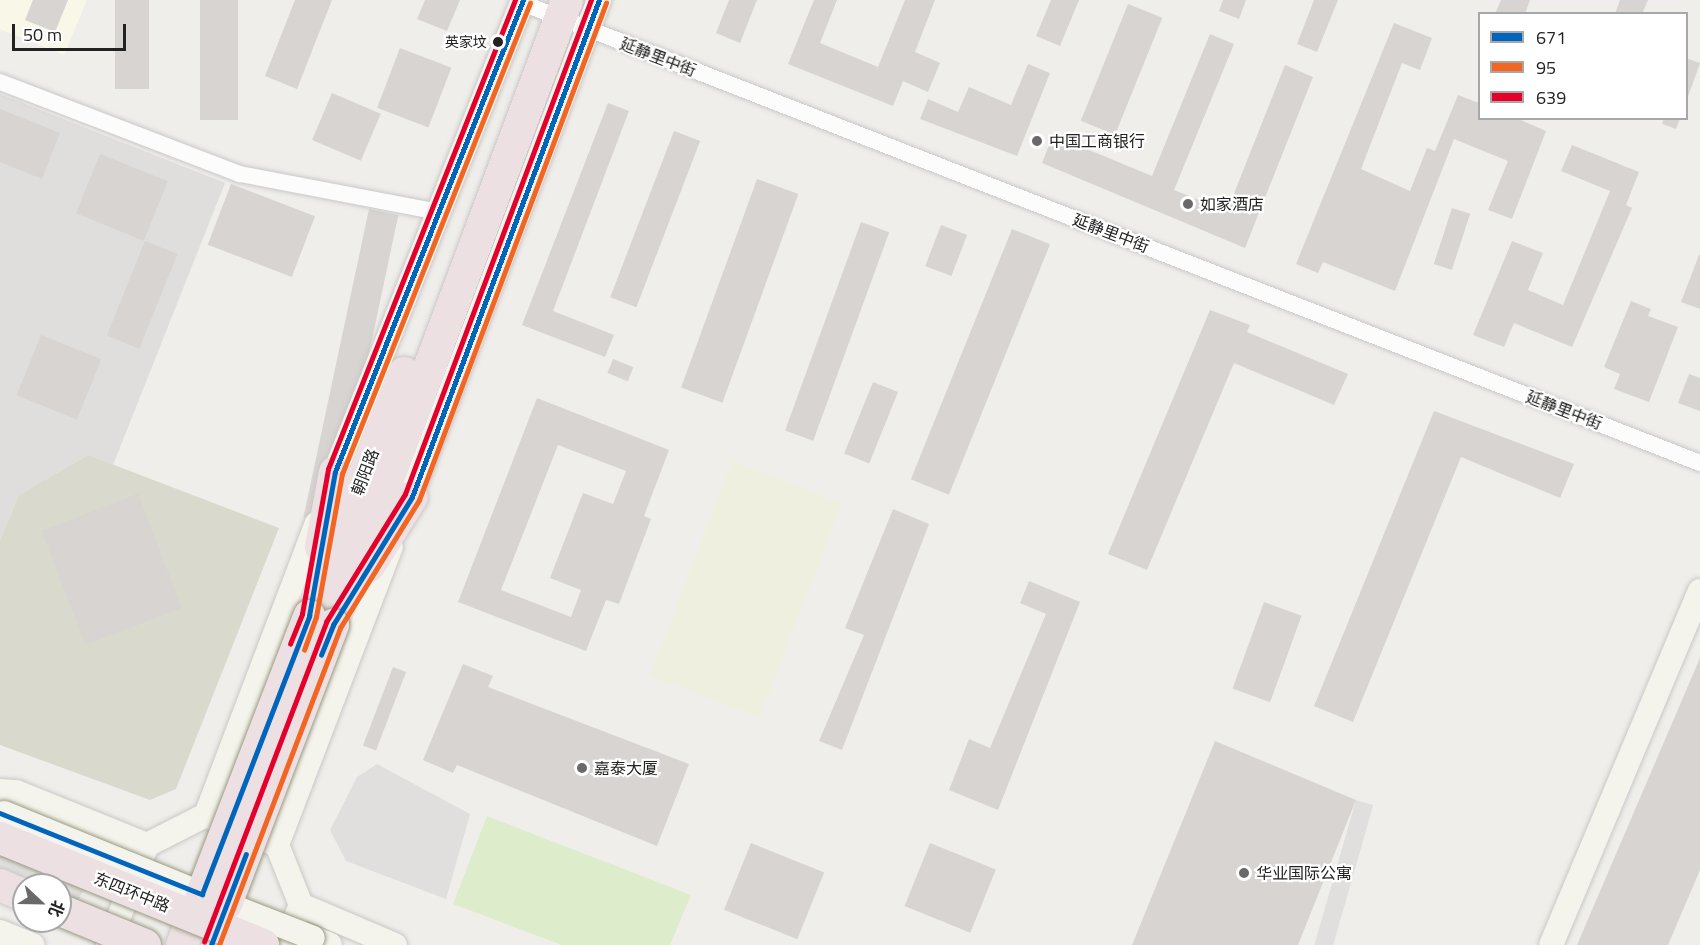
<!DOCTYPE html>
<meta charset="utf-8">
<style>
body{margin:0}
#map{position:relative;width:1700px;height:945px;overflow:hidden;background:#f0eeeb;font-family:"Titillium Web","Noto Sans SC",sans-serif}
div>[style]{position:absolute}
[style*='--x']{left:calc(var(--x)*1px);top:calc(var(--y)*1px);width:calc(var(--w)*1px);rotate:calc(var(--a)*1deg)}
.residential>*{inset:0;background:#dfdedc}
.education>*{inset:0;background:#f8f7e8}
.construction>*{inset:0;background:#d9d9cd}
.farmland>*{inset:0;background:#efefdf;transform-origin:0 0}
.grass>*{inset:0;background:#ddeccb}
.parking>*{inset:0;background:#e0dfde;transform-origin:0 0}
.building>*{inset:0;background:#d7d4d2;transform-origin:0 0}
.roads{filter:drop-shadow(0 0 2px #c9c8c7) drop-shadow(0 0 2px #c9c8c7)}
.street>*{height:16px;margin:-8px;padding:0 8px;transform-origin:8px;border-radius:8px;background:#fdfcfc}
.secondary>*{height:24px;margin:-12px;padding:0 12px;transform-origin:12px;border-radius:12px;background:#f4f4ed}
.highway>*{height:32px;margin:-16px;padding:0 16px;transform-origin:16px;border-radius:16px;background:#ece0e2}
.bridges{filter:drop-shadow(0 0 2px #999a82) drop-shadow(0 0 2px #999a82)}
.secondary-bridge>*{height:24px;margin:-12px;padding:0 12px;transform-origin:12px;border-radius:12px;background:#f4f4ed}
.highway-bridge>*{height:32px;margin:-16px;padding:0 16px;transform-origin:16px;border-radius:16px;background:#ece0e2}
.bus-1>*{height:4.5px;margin:-2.25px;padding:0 2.25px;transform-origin:2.25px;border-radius:2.25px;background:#0065bd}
.bus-2>*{height:4.5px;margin:-2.25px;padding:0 2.25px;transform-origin:2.25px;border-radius:2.25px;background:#f26522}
.bus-3>*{height:4.5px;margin:-2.25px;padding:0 2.25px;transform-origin:2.25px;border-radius:2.25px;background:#e4002b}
.dots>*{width:16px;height:16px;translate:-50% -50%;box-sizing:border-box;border:3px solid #fff;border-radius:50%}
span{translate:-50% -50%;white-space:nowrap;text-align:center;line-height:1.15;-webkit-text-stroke:4.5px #fff;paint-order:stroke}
.bus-label{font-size:14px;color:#222}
.right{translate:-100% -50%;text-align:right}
.street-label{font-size:16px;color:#222}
.poi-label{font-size:16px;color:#222}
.left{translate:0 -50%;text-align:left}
.legend{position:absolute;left:1478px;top:12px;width:210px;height:108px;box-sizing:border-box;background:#fff;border:2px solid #a7a7a7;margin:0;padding:8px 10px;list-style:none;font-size:18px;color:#222}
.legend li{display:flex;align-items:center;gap:12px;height:30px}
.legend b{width:30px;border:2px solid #a7a7a7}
.north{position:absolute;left:12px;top:873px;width:60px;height:60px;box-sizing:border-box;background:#fff;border:2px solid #a7a7a7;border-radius:50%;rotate:112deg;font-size:16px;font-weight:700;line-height:24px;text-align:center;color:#222}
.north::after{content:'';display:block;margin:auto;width:21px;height:27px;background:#6a6968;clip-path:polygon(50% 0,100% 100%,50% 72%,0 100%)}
.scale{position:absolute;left:12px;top:24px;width:114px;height:27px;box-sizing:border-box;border:3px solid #222;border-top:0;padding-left:8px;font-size:18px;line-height:21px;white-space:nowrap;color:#222;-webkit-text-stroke:4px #fff;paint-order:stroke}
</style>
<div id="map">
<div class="residential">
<i style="clip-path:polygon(0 94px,225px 183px,113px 465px,88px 455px,19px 495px,0 540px)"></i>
</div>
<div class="education">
<i style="clip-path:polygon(0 0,87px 0,64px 55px,0 29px)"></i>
</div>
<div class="construction">
<i style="clip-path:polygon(88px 455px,279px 528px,176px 789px,150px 800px,0 745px,0 540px,19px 495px)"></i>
</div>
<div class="farmland">
<i style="left:732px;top:461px;width:118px;height:230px;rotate:21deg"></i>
</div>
<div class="grass">
<i style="clip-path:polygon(487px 816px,691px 895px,670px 945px,562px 945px,453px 904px)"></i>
</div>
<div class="parking">
<i style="clip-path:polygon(377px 764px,470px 814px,446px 899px,346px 861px,330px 830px,357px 777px)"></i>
<i style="left:1356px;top:800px;width:18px;height:156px;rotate:16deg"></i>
<i style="clip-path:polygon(0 854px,84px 888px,68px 925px,60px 921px,60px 885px,24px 885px,0 898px)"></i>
</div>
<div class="building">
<i style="clip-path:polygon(33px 0,68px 0,55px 32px,25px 20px)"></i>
<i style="left:115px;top:0;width:34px;height:89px"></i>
<i style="left:200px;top:0;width:38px;height:120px"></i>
<i style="clip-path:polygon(295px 0,332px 0,297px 89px,265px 76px)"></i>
<i style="clip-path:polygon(425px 0,460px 0,447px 31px,417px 19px)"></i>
<i style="clip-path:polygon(729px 0,757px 0,740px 43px,716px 33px)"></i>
<i style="clip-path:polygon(814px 0,837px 0,820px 43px,878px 67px,905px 0,935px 0,915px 52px,940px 63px,928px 92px,903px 81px,893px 106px,788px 64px)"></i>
<i style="clip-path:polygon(1051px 0,1079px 0,1060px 46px,1036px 36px)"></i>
<i style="clip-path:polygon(1223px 0,1246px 0,1239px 19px,1219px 11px)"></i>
<i style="clip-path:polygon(1314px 0,1338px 0,1317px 52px,1297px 44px)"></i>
<i style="clip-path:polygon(1501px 0,1530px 0,1525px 14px,1495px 14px)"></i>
<i style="clip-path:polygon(1620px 0,1648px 0,1642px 14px,1615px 14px)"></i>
<i style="left:1128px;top:4px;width:37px;height:126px;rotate:22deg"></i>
<i style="clip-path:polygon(1394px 23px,1432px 38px,1420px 70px,1402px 63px,1361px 169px,1410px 191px,1427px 148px,1435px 151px,1458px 95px,1479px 103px,1479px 118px,1516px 118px,1546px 131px,1512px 219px,1488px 210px,1508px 161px,1454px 139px,1395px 291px,1323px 262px,1318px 273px,1296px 264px)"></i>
<i style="clip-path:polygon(1210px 34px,1234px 44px,1174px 190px,1227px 211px,1285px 65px,1313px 77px,1245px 248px,1042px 163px,1053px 135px,1152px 176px)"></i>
<i style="left:400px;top:48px;width:55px;height:64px;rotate:21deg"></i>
<i style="left:1686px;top:58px;width:15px;height:70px;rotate:20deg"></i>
<i style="clip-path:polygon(1028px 64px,1050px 73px,1017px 156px,920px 119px,928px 99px,958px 112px,969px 87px,1011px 105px)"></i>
<i style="left:332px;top:93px;width:53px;height:51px;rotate:23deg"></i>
<i style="clip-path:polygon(608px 103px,629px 111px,553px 311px,614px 335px,605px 357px,522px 325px)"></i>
<i style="clip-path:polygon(0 109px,60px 133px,42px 179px,0 162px)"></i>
<i style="left:674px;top:131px;width:28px;height:178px;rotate:21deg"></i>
<i style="clip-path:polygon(1572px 145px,1639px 172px,1626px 205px,1632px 208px,1572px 347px,1514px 323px,1504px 347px,1473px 335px,1512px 241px,1543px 253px,1528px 290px,1563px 305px,1610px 191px,1561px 171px)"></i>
<i style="left:100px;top:154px;width:73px;height:64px;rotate:22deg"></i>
<i style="left:757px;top:179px;width:44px;height:222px;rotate:20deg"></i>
<i style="left:231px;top:184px;width:90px;height:65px;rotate:21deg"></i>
<i style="left:1452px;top:208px;width:19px;height:59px;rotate:18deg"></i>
<i style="left:369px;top:209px;width:30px;height:315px;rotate:12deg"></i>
<i style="left:861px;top:222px;width:30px;height:222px;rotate:20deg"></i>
<i style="left:941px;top:225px;width:28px;height:44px;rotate:21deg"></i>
<i style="left:1012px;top:229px;width:41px;height:270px;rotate:22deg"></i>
<i style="left:145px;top:241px;width:35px;height:102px;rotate:22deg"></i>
<i style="clip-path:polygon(1699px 255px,1700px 255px,1700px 309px,1681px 302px)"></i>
<i style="clip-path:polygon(1631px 301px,1651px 309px,1648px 316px,1678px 327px,1649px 402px,1614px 389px,1620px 374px,1604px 367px)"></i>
<i style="clip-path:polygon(1210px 310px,1250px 325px,1247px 332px,1348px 374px,1334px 405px,1234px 363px,1147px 570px,1108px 554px)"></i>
<i style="left:41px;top:335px;width:65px;height:65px;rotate:22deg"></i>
<i style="left:613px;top:359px;width:22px;height:15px;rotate:22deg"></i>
<i style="clip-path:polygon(1689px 374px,1700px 378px,1700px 411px,1678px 403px)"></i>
<i style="left:873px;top:382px;width:27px;height:77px;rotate:22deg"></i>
<i style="clip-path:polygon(evenodd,537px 398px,669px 450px,644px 516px,651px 519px,619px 604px,606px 600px,586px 651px,458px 602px,537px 398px,558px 445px,626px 471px,613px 504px,583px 493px,550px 578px,581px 590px,571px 617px,501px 590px,558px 445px)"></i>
<i style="clip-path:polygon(1434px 411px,1574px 464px,1560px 498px,1461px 457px,1353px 722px,1314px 706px)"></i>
<i style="left:138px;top:494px;width:122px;height:103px;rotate:69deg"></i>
<i style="clip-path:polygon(893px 509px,929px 524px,842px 750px,819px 741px,864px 635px,845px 628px)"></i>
<i style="clip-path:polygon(1029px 581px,1080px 602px,998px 810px,949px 790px,969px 739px,990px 748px,1046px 614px,1020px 603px)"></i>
<i style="left:1264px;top:602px;width:40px;height:92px;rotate:20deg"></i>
<i style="clip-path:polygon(1700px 658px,1700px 870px,1668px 945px,1577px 945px)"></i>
<i style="clip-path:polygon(463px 664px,493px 676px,488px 687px,689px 764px,657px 846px,457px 765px,453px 773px,423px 760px)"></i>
<i style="left:393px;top:667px;width:14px;height:84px;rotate:21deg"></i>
<i style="clip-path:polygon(1215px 741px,1356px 800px,1298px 945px,1132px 945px)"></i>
<i style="left:751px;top:843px;width:79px;height:72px;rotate:22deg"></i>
<i style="left:930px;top:843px;width:71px;height:68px;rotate:22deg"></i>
</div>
<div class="roads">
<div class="street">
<i style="--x:522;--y:3;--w:1265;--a:21.33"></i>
<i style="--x:0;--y:82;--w:257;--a:21"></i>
<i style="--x:240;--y:174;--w:203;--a:10.8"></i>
</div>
<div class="secondary">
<i style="--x:329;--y:487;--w:524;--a:-68.28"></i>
<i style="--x:405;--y:512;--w:548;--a:-69.25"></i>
<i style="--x:0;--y:791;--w:16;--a:4"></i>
<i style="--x:16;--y:792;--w:141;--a:22"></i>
<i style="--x:206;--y:815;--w:312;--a:-69.2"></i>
<i style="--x:264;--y:839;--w:14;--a:25"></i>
<i style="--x:277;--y:845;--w:65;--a:68.2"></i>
<i style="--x:301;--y:905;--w:43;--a:113"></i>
<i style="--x:277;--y:845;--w:319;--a:-69.1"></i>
<i style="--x:301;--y:905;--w:102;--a:23.1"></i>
<i style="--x:0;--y:932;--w:35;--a:22"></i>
<i style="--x:313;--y:938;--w:18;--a:22"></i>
<i style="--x:108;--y:945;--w:107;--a:-68.7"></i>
<i style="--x:147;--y:845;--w:66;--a:-27"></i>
<i style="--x:206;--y:815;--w:17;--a:25"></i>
<i style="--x:1551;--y:945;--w:384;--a:-67.2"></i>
</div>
<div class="highway">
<i style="--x:321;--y:547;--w:76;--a:-79.4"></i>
<i style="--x:369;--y:566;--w:81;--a:-58.1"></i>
<i style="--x:309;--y:616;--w:261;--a:-68.6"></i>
<i style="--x:333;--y:625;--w:667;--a:-69.47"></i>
<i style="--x:0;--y:885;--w:26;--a:23"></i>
<i style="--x:182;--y:945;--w:55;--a:-68.6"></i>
</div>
</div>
<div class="bridges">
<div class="secondary-bridge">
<i style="--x:4;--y:813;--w:214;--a:22.2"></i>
<i style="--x:226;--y:904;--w:93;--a:21.3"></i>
</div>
<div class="highway-bridge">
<i style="--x:0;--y:838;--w:284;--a:22.1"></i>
<i style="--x:202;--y:894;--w:298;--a:-68.9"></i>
<i style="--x:226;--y:904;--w:299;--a:-69"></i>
<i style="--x:60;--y:910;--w:92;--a:22.4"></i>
</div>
</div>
<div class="bus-1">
<i style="--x:321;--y:655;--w:32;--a:-68"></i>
<i style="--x:333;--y:625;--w:150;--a:-58.3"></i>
<i style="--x:412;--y:497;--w:531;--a:-69.38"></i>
<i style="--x:0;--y:813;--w:218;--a:21.9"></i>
<i style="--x:202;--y:894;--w:298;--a:-68.9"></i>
<i style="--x:309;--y:616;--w:146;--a:-79.8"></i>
<i style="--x:335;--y:472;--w:508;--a:-68.28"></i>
<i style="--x:211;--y:945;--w:97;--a:-69"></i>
</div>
<div class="bus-2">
<i style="--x:304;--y:650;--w:35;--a:-70"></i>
<i style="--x:316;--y:617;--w:145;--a:-79.7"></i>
<i style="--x:342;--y:474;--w:507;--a:-68.24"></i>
<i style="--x:219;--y:945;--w:339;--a:-69.1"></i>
<i style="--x:340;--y:628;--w:150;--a:-58.3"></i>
<i style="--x:419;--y:500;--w:531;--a:-69.38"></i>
</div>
<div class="bus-3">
<i style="--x:290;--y:644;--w:32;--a:-68"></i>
<i style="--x:302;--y:614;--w:147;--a:-79.8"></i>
<i style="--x:328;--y:469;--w:505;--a:-68.26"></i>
<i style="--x:204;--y:942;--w:342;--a:-69.1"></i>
<i style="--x:326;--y:622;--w:150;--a:-58.3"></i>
<i style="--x:405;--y:494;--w:528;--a:-69.37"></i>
</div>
<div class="dots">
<i style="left:498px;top:42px;background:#222"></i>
<i style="left:1037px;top:141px;background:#6a6968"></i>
<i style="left:1188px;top:204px;background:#6a6968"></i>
<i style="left:582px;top:768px;background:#6a6968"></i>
<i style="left:1244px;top:873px;background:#6a6968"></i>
</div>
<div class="bus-label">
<span class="right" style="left:487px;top:42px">英家坟</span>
</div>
<div class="street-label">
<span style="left:658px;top:57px;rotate:21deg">延静里中街</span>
<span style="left:1111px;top:233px;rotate:21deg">延静里中街</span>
<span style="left:1564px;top:410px;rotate:21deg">延静里中街</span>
<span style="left:365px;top:472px;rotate:-69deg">朝阳路</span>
<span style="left:132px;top:892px;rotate:22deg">东四环中路</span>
</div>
<div class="poi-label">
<span class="left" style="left:1049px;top:141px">中国工商银行</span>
<span class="left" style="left:1200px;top:204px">如家酒店</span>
<span class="left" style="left:594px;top:768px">嘉泰大厦</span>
<span class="left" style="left:1256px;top:873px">华业国际公寓</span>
</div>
<ul class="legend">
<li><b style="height:8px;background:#0065bd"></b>671</li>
<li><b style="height:8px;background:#f26522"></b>95</li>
<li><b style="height:8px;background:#e4002b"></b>639</li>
</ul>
<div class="north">北</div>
<div class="scale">50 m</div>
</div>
